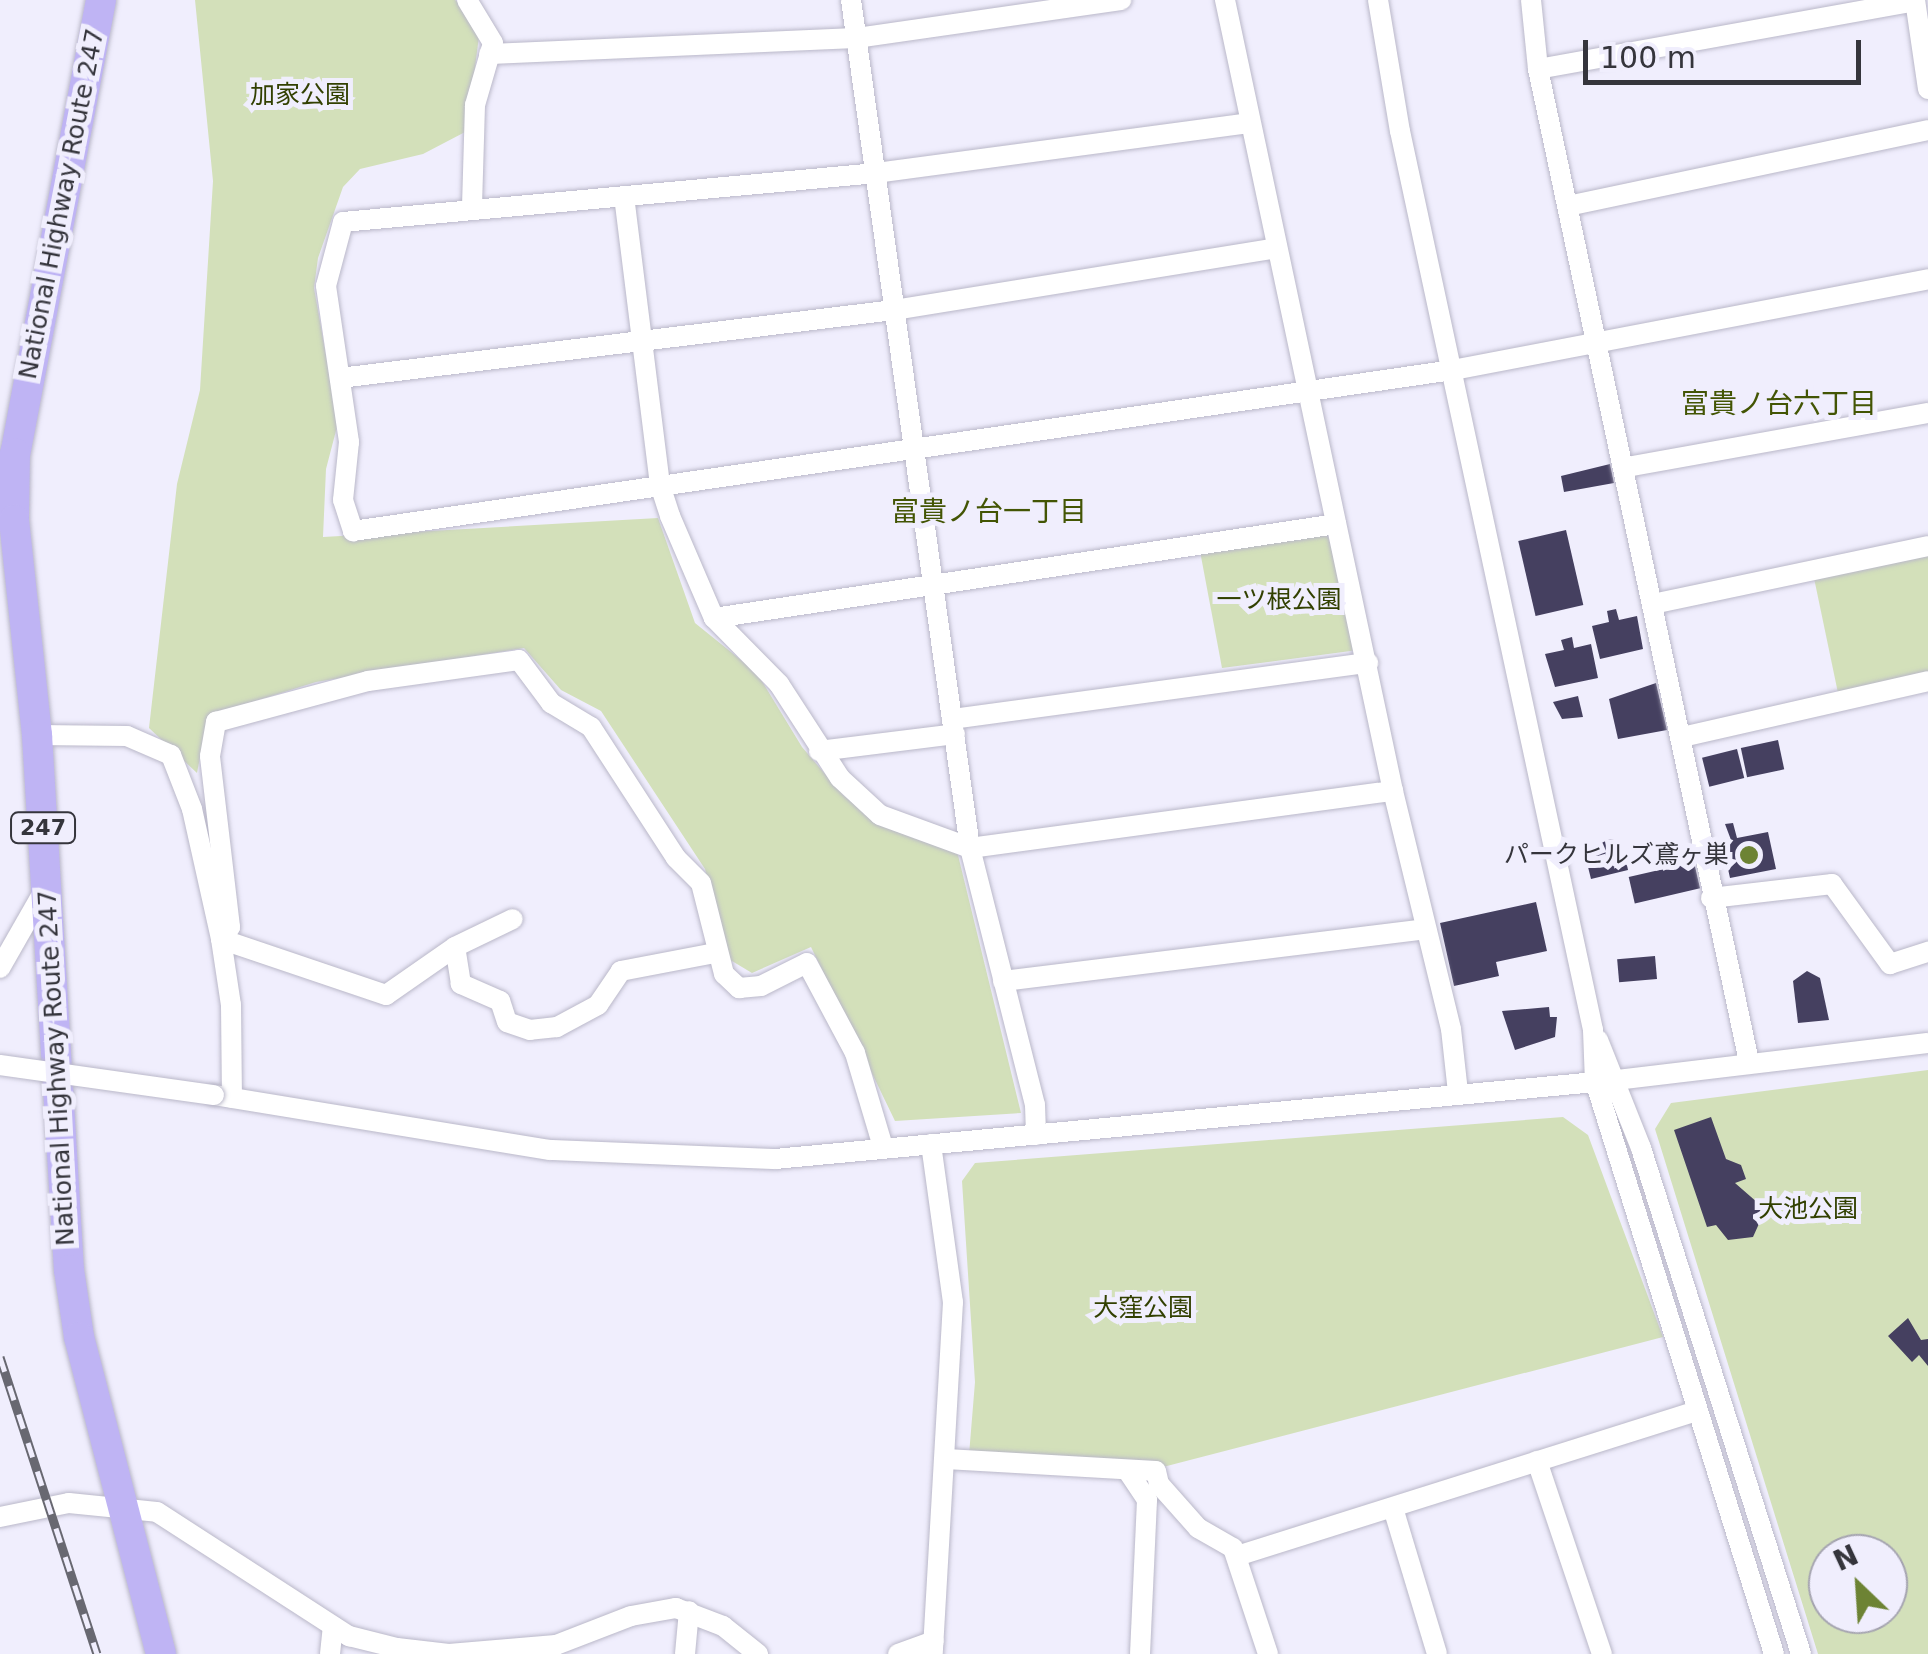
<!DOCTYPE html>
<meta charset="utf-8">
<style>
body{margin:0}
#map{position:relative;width:1928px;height:1654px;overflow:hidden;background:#f0eefd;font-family:"DejaVu Sans","Noto Sans JP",sans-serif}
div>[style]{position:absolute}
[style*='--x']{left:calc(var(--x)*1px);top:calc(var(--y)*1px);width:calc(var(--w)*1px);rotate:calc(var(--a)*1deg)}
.green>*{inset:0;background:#d3e0ba}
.building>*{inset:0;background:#454060;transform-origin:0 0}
.roads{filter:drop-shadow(0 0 2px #bab8c9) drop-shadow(0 0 2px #bab8c9)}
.minor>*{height:20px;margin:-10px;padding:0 10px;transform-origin:10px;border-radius:10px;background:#fff}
.highway>*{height:30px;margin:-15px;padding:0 15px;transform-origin:15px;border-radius:15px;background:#bfb4f4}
.rail>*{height:9px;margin-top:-4.5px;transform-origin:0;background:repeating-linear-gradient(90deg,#f0eefd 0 15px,#686871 0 30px);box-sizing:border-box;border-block:2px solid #686871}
.bridges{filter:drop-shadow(0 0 2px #bab8c9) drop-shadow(0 0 2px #bab8c9)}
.minor-bridge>*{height:20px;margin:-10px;padding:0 10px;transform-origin:10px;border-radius:10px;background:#fff}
.dots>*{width:28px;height:28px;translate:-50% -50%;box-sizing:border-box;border:5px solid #f0eefd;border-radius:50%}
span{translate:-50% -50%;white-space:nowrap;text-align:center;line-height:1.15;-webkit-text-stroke:10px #f0eefd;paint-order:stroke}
.shield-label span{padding:2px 8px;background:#f0eefd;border:2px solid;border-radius:8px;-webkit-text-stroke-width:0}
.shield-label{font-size:22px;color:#35353c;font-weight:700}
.park-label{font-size:25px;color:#324001}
.street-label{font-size:25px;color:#35353c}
.poi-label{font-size:25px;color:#35353c}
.right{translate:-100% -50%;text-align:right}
.neighbourhood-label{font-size:28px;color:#435504}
.north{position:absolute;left:1808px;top:1534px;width:100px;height:100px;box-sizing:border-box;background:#f0eefd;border:2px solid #a5a4b0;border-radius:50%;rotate:335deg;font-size:28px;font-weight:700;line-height:40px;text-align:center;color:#35353c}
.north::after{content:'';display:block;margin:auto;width:35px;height:45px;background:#6d8334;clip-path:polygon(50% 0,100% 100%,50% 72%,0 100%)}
.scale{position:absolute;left:1583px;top:40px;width:278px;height:45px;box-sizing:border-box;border:5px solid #35353c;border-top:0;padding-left:12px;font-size:30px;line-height:35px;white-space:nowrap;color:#35353c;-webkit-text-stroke:8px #f0eefd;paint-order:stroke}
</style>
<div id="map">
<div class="green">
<i style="clip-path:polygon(195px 0,455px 0,472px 14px,479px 36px,467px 131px,423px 154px,360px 169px,343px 187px,318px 258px,314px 288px,338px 423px,326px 469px,323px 537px,658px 518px,695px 623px,757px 673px,802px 747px,843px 795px,878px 823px,957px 851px,1021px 1113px,895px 1121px,811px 947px,752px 973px,727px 958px,705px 869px,601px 711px,561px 690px,524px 648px,316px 682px,208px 716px,197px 773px,149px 728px,177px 484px,200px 390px,213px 181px)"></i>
<i style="clip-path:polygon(1327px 532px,1358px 650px,1222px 668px,1200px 551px)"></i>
<i style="clip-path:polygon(1928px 554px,1928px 673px,1838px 693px,1814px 578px)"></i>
<i style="clip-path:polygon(evenodd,1928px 1070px,1928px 1654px,1818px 1654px,1655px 1129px,1671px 1103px,1928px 1070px,1828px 1554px,1888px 1554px,1888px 1614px,1828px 1614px,1828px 1554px)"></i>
<i style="clip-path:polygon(1563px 1117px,1588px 1135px,1663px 1337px,1163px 1467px,969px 1455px,975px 1382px,962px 1181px,975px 1163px)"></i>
</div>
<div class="building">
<i style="clip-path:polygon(1610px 464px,1614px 483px,1564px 492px,1561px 476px)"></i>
<i style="left:1566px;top:530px;width:77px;height:49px;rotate:77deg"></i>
<i style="clip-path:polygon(1616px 609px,1619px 620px,1637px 616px,1643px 649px,1600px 659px,1592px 626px,1609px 622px,1607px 611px)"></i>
<i style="clip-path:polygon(1572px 637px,1574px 648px,1591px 644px,1598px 678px,1555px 687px,1545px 654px,1564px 650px,1561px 640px)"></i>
<i style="clip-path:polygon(1656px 683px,1667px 730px,1618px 739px,1609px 699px)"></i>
<i style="clip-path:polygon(1578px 696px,1583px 717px,1562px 719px,1553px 702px)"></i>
<i style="left:1778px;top:740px;width:30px;height:38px;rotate:78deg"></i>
<i style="left:1737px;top:749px;width:30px;height:36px;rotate:76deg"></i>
<i style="clip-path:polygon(1733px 823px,1737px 838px,1768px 832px,1776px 869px,1730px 878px,1722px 842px,1731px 840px,1725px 824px)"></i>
<i style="clip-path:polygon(1610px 839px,1622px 842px,1628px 870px,1591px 879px,1584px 851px)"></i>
<i style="left:1694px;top:862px;width:27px;height:67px;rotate:77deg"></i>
<i style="clip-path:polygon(1536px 902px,1547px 951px,1496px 962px,1499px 976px,1454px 986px,1440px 923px)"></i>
<i style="left:1655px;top:956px;width:23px;height:38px;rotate:85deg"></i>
<i style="clip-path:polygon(1807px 971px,1820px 978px,1829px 1020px,1798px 1023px,1793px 981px)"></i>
<i style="clip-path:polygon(1549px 1007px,1550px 1017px,1557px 1017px,1555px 1037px,1515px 1050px,1502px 1011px)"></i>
<i style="clip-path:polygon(1711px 1117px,1726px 1159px,1741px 1165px,1746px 1179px,1735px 1183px,1758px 1203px,1762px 1217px,1753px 1237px,1728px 1240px,1716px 1225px,1707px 1227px,1674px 1130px)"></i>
<i style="clip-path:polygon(1908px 1318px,1921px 1340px,1928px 1339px,1928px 1366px,1919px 1355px,1912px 1362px,1888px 1336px)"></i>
</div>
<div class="roads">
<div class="minor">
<i style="--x:467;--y:0;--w:50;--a:58.8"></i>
<i style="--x:493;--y:43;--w:65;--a:106.2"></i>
<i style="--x:475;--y:105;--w:102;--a:91.7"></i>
<i style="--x:851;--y:0;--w:856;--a:82.01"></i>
<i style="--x:970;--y:848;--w:265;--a:75.8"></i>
<i style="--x:1035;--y:1105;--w:30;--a:88"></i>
<i style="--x:1225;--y:0;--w:809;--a:78.01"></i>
<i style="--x:1393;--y:791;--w:245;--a:76.3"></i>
<i style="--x:1451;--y:1029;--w:63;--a:83.7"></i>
<i style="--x:1378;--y:0;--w:133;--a:80.5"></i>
<i style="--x:1400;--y:131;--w:919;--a:77.88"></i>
<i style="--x:1593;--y:1030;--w:51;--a:87.8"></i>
<i style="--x:1595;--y:1081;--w:600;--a:72.65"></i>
<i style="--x:1531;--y:0;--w:69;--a:84.2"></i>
<i style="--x:1538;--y:69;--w:1015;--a:78"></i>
<i style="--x:1915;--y:0;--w:90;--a:81.7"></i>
<i style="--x:489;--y:54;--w:368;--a:-2.5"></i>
<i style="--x:857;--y:38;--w:267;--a:-8.2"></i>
<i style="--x:1538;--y:69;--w:383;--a:-10.2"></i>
<i style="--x:1250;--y:123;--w:376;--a:172.4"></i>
<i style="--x:877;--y:173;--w:536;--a:174.76"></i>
<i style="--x:343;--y:222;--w:66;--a:104.9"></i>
<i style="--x:326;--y:286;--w:158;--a:81.6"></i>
<i style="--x:349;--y:442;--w:58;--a:95.9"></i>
<i style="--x:343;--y:500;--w:33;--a:72"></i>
<i style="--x:353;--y:531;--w:1112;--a:-8.33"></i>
<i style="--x:1453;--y:370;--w:484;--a:-10.8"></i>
<i style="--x:624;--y:196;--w:291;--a:82.9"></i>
<i style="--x:660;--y:485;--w:33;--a:72"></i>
<i style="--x:670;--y:516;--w:111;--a:66.7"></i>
<i style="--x:714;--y:618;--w:93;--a:45.4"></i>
<i style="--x:779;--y:684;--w:112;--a:57"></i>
<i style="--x:840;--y:778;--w:54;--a:42.8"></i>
<i style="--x:880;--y:815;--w:96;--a:20.1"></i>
<i style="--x:970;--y:848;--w:427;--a:-7.7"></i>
<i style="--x:1568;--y:206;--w:368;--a:-11.9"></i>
<i style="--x:340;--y:378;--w:558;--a:-7"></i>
<i style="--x:894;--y:310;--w:387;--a:-9.2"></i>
<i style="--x:1627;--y:467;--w:306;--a:-10.2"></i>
<i style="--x:1653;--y:604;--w:281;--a:-11.9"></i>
<i style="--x:714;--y:618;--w:629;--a:-8.59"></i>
<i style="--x:952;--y:719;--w:420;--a:-7.7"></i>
<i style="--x:37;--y:735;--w:90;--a:0.6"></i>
<i style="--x:127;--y:736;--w:48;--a:23.4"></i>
<i style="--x:171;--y:755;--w:58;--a:68.7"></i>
<i style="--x:192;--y:809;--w:133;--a:77.4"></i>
<i style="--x:221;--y:939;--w:67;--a:81.4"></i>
<i style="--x:231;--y:1005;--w:93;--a:89.4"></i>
<i style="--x:1682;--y:737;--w:252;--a:-12.8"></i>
<i style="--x:819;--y:751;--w:137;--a:-7.1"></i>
<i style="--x:1711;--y:898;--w:122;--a:-6.6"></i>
<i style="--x:1832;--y:884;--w:99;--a:54.1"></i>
<i style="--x:1890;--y:964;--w:40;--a:-18"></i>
<i style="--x:455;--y:947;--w:64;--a:-25.8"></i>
<i style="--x:715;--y:953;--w:96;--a:169.2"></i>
<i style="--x:621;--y:971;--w:41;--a:124.1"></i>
<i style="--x:598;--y:1005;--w:47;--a:151.8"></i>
<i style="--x:557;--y:1027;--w:27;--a:174"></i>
<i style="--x:530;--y:1030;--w:24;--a:-161"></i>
<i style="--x:507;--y:1022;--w:22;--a:-108"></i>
<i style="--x:500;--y:1001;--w:43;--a:-156.4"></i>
<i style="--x:461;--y:984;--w:37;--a:-99"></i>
<i style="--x:455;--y:947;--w:84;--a:145.2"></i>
<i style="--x:386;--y:995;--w:174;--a:-161.3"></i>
<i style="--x:221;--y:939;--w:15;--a:-53"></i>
<i style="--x:230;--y:927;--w:172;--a:-96.7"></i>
<i style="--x:210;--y:756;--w:35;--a:-80"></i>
<i style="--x:216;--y:722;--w:157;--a:-15.1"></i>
<i style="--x:368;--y:681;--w:152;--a:-7.9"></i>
<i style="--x:519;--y:660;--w:54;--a:53.3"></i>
<i style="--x:551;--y:703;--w:47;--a:31"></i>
<i style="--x:591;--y:727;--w:156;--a:57"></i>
<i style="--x:676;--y:858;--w:35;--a:45"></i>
<i style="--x:701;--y:883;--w:94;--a:75.8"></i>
<i style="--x:724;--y:974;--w:21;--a:43"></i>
<i style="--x:739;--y:988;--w:22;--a:-5"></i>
<i style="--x:761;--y:986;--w:51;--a:-26.6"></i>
<i style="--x:807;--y:963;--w:102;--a:61.9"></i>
<i style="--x:855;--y:1053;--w:98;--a:73.4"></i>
<i style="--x:0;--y:968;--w:91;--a:-60.3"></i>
<i style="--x:1003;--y:981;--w:425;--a:-7"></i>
<i style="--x:1598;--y:1040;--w:116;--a:68.3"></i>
<i style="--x:1641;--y:1148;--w:531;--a:72.45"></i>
<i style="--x:214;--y:1095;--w:340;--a:9.3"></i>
<i style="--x:550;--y:1150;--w:225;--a:2.3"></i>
<i style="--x:775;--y:1159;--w:846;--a:-5.36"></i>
<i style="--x:1617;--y:1080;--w:313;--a:-6.8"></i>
<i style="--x:931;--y:1144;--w:160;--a:82.1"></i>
<i style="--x:953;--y:1302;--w:353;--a:93.3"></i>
<i style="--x:946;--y:1459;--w:210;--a:3.3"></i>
<i style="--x:1156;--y:1471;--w:13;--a:77"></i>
<i style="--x:1159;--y:1484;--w:59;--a:48.4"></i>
<i style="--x:1198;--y:1528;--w:40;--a:29.7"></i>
<i style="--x:1233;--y:1548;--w:112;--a:71.7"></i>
<i style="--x:1537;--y:1461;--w:204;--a:71.4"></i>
<i style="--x:1127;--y:1470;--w:36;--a:56"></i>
<i style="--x:1147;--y:1500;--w:154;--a:92.6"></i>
<i style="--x:1393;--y:1508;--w:152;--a:73.2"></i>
<i style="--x:0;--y:1517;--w:70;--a:-11.5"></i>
<i style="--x:69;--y:1503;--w:88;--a:5.8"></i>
<i style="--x:157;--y:1512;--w:229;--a:32.9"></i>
<i style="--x:349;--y:1636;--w:49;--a:14"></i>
<i style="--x:397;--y:1648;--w:52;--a:6.6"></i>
<i style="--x:449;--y:1654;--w:107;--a:-4.8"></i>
<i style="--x:556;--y:1645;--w:80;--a:-21.1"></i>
<i style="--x:631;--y:1616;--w:46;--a:-10.1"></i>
<i style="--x:676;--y:1608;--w:50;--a:21"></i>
<i style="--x:723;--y:1626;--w:45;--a:38.7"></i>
<i style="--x:1237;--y:1556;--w:482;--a:-17.5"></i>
<i style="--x:330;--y:1654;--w:28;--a:-84"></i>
<i style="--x:685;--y:1654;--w:43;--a:-84.7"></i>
<i style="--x:898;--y:1654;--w:38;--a:-20"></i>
</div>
<div class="highway">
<i style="--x:101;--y:0;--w:461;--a:100.7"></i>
<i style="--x:15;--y:453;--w:67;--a:90.9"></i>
<i style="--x:14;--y:520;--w:216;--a:83.9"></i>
<i style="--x:37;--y:735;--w:536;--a:86.58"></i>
<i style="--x:69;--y:1270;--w:68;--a:81.5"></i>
<i style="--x:79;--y:1337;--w:327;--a:75.5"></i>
</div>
</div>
<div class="rail">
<i style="--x:0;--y:1357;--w:312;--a:71.9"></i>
</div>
<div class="bridges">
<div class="minor-bridge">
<i style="--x:0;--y:1065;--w:216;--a:8"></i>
</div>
</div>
<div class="dots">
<i style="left:1749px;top:855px;background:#6d8334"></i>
</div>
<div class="shield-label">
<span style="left:43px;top:828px">247</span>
</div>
<div class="park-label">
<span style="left:300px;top:95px">加家公園</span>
<span style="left:1279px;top:600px">一ツ根公園</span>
<span style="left:1808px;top:1209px">大池公園</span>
<span style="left:1143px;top:1308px">大窪公園</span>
</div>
<div class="street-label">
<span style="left:62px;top:204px;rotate:-79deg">National Highway Route 247</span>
<span style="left:57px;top:1068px;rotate:-93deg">National Highway Route 247</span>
</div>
<div class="poi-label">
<span class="right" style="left:1729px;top:855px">パークヒルズ鳶ヶ巣</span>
</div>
<div class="neighbourhood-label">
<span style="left:1779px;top:404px">富貴ノ台六丁目</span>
<span style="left:989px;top:512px">富貴ノ台一丁目</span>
</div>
<div class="north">N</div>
<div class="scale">100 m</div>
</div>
